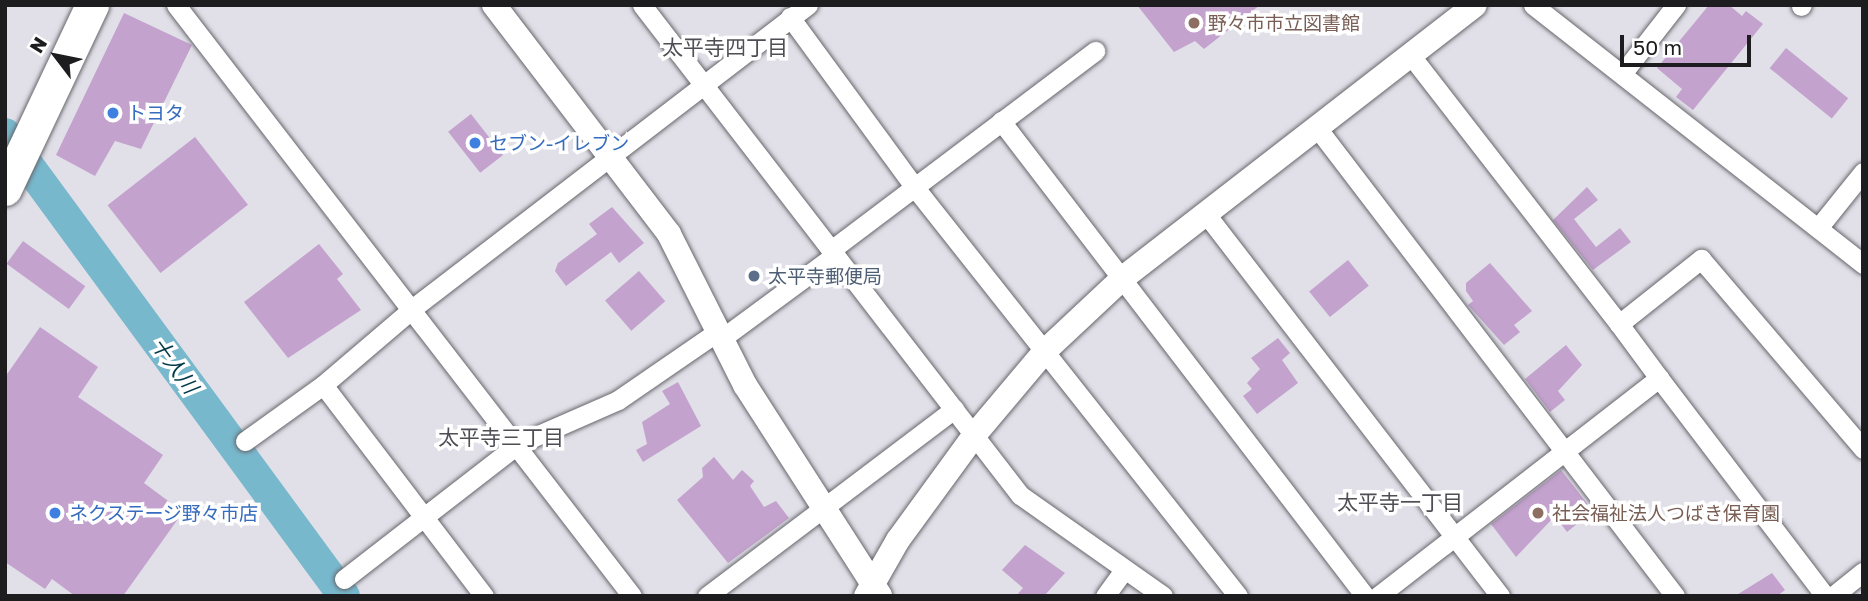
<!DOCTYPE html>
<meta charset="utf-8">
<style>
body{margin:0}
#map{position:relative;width:1868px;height:601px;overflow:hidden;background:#e1e0e8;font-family:"Golos Text","Noto Sans JP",sans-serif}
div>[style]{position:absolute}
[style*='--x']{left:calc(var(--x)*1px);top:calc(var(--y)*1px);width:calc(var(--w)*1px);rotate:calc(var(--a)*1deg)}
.river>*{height:32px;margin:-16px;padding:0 16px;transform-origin:16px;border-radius:16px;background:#78b8cd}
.building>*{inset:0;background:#c4a2ce;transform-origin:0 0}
.roads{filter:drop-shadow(0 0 2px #66666c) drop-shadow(0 0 2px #66666c)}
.minor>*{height:19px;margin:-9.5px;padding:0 9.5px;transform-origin:9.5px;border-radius:9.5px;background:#fff}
.tertiary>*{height:24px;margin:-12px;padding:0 12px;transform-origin:12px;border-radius:12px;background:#fff}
.trunk>*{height:33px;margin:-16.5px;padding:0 16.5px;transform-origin:16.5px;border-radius:16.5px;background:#fff}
.dots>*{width:19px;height:19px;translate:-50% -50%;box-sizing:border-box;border:4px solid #fff;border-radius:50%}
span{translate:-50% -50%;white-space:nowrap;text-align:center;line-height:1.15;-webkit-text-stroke:7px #fff;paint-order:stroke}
.education-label{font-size:19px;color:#785e54}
.left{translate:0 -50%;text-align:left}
.shop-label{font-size:19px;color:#366cbe}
.service-label{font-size:19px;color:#4e5e75}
.neighbourhood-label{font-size:21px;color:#4e4e54}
.water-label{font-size:21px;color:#003a4a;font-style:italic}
.frame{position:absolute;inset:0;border:7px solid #1d1c1f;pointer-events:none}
.north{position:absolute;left:21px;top:21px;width:70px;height:70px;-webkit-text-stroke:5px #fff;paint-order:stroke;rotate:302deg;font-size:19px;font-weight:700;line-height:28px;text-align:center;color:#1d1c1f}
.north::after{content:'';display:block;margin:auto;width:24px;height:32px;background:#1d1c1f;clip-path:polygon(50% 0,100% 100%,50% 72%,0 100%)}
.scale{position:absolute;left:1620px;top:35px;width:131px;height:32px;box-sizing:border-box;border:4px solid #1d1c1f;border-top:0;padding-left:9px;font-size:21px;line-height:24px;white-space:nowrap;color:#1d1c1f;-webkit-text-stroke:5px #fff;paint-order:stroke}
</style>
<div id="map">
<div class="river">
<i style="--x:5;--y:134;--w:573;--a:53.73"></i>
</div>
<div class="building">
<i style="clip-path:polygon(1137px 5px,1260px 5px,1204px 49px,1195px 41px,1174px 52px)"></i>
<i style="clip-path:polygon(1709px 5px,1729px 5px,1742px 16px,1746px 11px,1763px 24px,1693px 110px,1676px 97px,1682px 89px,1657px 68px)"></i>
<i style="clip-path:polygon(124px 13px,192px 45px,141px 149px,115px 141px,95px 176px,56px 155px)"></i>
<i style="left:1786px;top:48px;width:80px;height:26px;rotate:39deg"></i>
<i style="left:471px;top:114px;width:52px;height:29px;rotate:52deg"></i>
<i style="left:195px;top:137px;width:86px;height:111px;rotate:52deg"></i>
<i style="clip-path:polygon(1587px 187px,1598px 200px,1574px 219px,1596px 247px,1620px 228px,1631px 242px,1593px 270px,1553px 220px)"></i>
<i style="clip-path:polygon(612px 207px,644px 243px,619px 263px,611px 252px,566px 286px,555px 271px,558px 263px,597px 234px,589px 224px)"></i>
<i style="left:23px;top:241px;width:77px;height:28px;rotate:36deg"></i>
<i style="clip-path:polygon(319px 244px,343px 274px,337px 279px,361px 310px,288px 358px,244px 302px)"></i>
<i style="left:1348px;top:260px;width:33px;height:50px;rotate:51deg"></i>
<i style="clip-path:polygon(1490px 263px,1532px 311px,1514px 325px,1520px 332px,1504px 345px,1468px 305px,1473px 301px,1466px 291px,1466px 283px)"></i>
<i style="left:639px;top:271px;width:40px;height:45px;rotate:49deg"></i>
<i style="clip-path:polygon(40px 327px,98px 367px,78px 397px,163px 455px,144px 483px,183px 512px,123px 596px,75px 596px,52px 579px,45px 589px,5px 562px,5px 377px)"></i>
<i style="clip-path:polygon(1278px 338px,1290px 353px,1282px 360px,1298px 383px,1257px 414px,1243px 396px,1252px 389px,1247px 383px,1260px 369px,1251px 358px)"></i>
<i style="clip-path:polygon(1566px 345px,1582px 365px,1558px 391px,1565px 400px,1550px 412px,1525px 379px)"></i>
<i style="clip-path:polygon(678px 382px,701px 426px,643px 462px,636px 450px,647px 444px,642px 422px,670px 404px,662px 391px)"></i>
<i style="clip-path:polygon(714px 457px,733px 480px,742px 470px,754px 481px,750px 486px,764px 507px,776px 501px,789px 518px,728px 563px,677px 500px,703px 477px,702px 468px)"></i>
<i style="clip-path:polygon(1561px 470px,1593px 511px,1567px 532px,1555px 516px,1516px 557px,1491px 524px)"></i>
<i style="clip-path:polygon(1025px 545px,1065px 573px,1044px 596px,1016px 596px,1023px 588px,1002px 570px)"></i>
<i style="clip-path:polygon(1772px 573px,1785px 590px,1777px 596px,1735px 596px)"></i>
</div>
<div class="roads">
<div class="minor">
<i style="--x:176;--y:5;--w:746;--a:52.35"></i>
<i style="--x:642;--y:5;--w:619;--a:52.35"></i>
<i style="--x:1020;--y:495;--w:175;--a:35.2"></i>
<i style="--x:1533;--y:5;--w:420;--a:38.1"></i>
<i style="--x:1801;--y:6;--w:1;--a:-45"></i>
<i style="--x:790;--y:17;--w:213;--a:53.8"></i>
<i style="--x:916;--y:189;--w:519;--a:51.65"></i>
<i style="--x:1412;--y:57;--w:338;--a:52.2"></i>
<i style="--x:1622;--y:74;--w:88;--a:-52"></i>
<i style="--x:1001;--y:121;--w:598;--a:52.54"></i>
<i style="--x:1318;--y:129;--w:588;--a:52.6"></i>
<i style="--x:1206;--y:214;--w:482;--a:52.4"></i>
<i style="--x:1818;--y:228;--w:72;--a:-51.2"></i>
<i style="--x:831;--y:250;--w:331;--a:-37"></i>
<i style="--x:721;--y:339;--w:142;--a:-36.4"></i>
<i style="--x:1659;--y:378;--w:67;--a:-126.5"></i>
<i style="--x:1619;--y:324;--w:105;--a:-38.4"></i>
<i style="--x:1701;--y:259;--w:250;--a:49.5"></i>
<i style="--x:245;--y:441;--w:96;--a:-35.7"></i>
<i style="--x:344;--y:579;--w:220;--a:-37.8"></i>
<i style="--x:518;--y:444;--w:109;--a:-23.7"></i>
<i style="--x:618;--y:400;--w:120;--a:-34.5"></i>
<i style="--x:484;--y:596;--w:265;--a:-127.3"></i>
<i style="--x:323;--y:385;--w:118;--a:-40.5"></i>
<i style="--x:413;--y:308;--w:498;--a:-37.5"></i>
<i style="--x:707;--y:596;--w:310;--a:-37.1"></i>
<i style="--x:1105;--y:596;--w:32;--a:-54"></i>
<i style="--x:1378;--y:596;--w:356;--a:-37.8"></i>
<i style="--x:1659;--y:378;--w:274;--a:52.7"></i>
<i style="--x:1833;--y:596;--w:38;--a:-39"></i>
</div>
<div class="tertiary">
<i style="--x:494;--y:5;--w:288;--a:52.6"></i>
<i style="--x:669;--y:234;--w:169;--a:63.3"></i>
<i style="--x:745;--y:385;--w:250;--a:57.3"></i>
<i style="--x:866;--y:596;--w:64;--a:-60.3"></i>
<i style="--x:898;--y:540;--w:132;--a:-53.9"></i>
<i style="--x:976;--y:433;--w:109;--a:-49.9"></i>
<i style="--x:1046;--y:350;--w:105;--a:-43.1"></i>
<i style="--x:1123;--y:278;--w:445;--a:-37.8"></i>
</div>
<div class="trunk">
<i style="--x:5;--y:189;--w:204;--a:-64.7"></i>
</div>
</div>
<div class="dots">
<i style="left:1194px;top:23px;background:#8d6e63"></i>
<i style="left:113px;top:113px;background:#3f7fe0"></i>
<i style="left:475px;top:143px;background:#3f7fe0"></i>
<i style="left:754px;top:276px;background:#5c6f8a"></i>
<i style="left:55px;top:513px;background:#3f7fe0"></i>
<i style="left:1538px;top:513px;background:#8d6e63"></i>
</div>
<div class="education-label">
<span class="left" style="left:1208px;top:23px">野々市市立図書館</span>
<span class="left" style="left:1552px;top:513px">社会福祉法人つばき保育園</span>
</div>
<div class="shop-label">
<span class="left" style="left:127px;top:113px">トヨタ</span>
<span class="left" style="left:489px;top:143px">セブン-イレブン</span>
<span class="left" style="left:69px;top:513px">ネクステージ野々市店</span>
</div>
<div class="service-label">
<span class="left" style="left:768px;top:276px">太平寺郵便局</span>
</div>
<div class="neighbourhood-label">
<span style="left:725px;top:47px">太平寺四丁目</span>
<span style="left:501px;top:437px">太平寺三丁目</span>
<span style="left:1400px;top:502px">太平寺一丁目</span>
</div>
<div class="water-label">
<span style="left:175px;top:365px;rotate:54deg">十人川</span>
</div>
<div class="frame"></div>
<div class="north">N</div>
<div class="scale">50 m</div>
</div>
